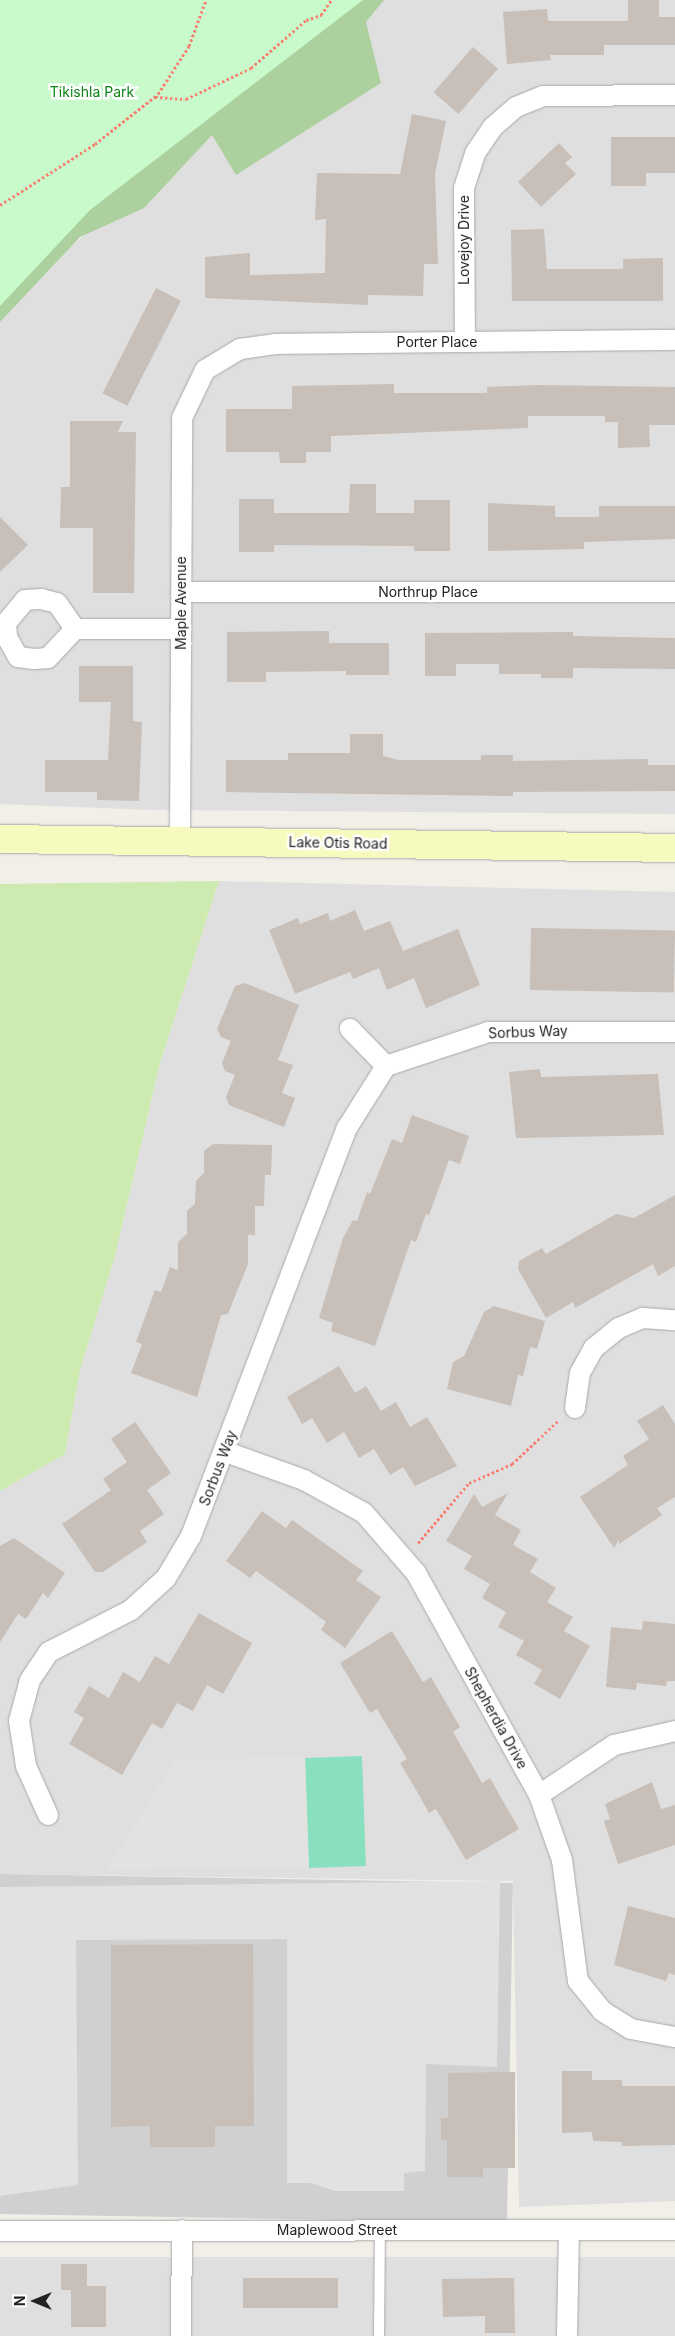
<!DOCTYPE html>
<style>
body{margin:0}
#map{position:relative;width:675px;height:2336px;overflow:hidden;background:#f2efe9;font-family:Inter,sans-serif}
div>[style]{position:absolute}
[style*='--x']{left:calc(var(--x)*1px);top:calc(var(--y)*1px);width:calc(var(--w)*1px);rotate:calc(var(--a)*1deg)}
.residential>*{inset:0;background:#e0dfdf;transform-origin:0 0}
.religious>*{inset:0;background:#d0d0d0;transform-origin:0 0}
.grass>*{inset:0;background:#cdebb0}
.forest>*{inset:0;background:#add19e}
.park>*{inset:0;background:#c8facc}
.pitch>*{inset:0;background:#88e0be;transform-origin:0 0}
.parking>*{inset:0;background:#e2e2e2}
.building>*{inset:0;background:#c7bfb8;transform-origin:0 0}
.path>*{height:3px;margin-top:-1.5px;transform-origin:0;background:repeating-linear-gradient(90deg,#fa8072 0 2.5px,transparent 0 5px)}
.roads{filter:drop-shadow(0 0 1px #a9a9a9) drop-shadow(0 0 1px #a9a9a9)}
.lane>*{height:10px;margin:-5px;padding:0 5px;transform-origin:5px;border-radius:5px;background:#fff}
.street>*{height:20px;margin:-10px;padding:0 10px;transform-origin:10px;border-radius:10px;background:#fff}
.secondary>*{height:28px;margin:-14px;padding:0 14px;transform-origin:14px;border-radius:14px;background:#f7fabf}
span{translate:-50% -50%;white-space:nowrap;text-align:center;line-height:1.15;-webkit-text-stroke:5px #fff;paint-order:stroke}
.park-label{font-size:14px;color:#0c8416}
.street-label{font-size:14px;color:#222}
.north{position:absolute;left:10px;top:2276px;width:50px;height:50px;-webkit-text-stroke:4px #fff;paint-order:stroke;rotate:270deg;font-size:14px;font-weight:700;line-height:20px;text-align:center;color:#222}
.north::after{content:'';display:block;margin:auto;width:18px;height:22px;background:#222;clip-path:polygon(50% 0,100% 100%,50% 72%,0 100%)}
</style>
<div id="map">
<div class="residential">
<i style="clip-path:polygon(363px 0,675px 0,675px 814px,152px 810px,0 804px,0 306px)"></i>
<i style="clip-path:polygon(219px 881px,675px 892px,675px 2201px,519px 2207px,513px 1881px,0 1874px,0 1491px,65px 1454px,80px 1370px,115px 1256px,160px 1063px)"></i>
<i style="left:675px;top:2257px;width:79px;height:675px;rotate:90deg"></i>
</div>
<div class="religious">
<i style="left:0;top:1874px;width:513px;height:340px;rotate:1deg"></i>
</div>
<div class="grass">
<i style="clip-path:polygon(219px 881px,160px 1063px,115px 1256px,80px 1370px,65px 1454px,0 1491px,0 884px)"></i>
</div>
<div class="forest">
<i style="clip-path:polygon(61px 0,384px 0,366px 22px,381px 83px,236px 175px,212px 135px,144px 208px,80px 237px,0 322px,0 33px)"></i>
</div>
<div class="park">
<i style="clip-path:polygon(0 0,363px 0,90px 210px,0 306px)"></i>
</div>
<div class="pitch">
<i style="left:362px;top:1756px;width:110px;height:57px;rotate:88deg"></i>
</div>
<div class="parking">
<i style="clip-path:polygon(305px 1758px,309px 1867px,107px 1870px,176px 1759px)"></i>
<i style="clip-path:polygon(500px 1881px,497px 2067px,426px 2064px,425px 2171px,404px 2173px,404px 2191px,335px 2191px,311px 2183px,287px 2183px,287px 1939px,76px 1940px,78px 2185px,0 2196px,0 1887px)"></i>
</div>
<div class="building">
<i style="clip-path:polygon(628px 0,659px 0,659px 17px,675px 17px,675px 45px,604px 45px,604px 55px,550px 55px,551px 60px,507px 64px,503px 12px,547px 9px,548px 21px,628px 21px)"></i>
<i style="left:473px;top:47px;width:33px;height:60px;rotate:41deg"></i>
<i style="clip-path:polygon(412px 114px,446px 121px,435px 174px,438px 264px,424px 264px,423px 296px,368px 295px,368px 305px,205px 298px,205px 257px,250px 253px,250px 275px,325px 273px,326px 219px,315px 220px,317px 173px,400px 174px)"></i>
<i style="clip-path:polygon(611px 137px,675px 137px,675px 173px,646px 173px,646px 186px,611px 186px)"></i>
<i style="clip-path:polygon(559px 143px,572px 157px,565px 163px,576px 174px,541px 207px,518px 182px)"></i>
<i style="clip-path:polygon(544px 229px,547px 269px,623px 269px,623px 259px,663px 258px,663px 301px,512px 301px,511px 230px)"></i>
<i style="left:156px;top:288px;width:28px;height:118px;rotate:27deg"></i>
<i style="clip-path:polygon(394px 384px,394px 393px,487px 393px,487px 387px,539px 385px,675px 387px,675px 425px,649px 425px,650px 447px,618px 448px,618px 422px,605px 422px,605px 416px,528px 416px,528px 428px,331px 436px,331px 452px,306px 452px,306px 463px,280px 463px,279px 452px,226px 452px,226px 409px,292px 409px,292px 386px)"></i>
<i style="clip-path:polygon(70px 421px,123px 421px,118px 432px,136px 432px,134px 593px,93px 593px,93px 528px,60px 528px,61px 487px,70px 487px)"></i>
<i style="clip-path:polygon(350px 484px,376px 484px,376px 513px,414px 513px,414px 500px,450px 500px,450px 551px,414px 551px,414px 546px,274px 545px,274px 552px,239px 552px,239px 499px,274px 499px,274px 513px,349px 513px)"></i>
<i style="clip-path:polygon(488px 503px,555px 506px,555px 517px,599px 517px,599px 506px,675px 506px,675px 539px,584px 542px,584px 549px,488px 551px)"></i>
<i style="clip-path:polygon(0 517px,28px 545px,0 572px)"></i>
<i style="clip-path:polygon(329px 631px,329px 643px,389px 643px,389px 675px,346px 675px,346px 671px,266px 672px,266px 682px,227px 682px,227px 632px)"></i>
<i style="clip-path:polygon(573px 632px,573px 636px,675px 638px,675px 669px,573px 668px,573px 678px,541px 678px,541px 674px,499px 674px,499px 664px,456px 664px,456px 676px,425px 676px,425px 633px)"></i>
<i style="clip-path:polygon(79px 666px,133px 666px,133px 721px,142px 722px,139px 801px,97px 800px,97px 792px,45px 792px,45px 760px,108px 760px,111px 702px,79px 702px)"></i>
<i style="clip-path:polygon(350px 734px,383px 734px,383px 756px,398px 760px,481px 760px,481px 755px,513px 755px,513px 761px,648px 759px,648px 765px,675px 765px,675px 791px,513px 792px,513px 796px,226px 792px,226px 760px,288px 760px,288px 753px,350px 753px)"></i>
<i style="clip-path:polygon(355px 910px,364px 931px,390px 921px,403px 951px,458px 929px,480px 985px,426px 1008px,414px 978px,387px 990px,379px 968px,353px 979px,350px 972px,295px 994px,269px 930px,298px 918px,300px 924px,328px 913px,330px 921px)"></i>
<i style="left:531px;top:928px;width:144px;height:62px;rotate:1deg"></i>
<i style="clip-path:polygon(245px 983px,299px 1005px,278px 1060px,293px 1065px,282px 1093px,295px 1098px,284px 1127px,229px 1105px,226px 1097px,235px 1075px,225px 1071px,222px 1063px,231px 1041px,221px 1037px,217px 1029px,235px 986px)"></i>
<i style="clip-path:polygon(540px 1069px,541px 1077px,658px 1074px,664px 1135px,516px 1138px,509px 1072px)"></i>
<i style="clip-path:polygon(412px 1115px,469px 1136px,460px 1164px,449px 1160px,429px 1215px,426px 1214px,416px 1242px,411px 1240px,375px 1346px,331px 1331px,333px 1323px,319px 1318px,343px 1238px,353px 1220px,357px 1221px,367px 1192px,370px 1194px,392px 1139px,402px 1143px)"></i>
<i style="clip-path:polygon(213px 1144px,272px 1145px,271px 1175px,265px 1175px,264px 1206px,255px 1206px,255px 1235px,248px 1235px,248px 1264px,228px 1314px,221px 1315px,197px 1397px,131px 1373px,142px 1344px,136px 1342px,155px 1290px,161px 1292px,170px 1267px,178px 1270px,178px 1242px,187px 1234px,187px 1211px,195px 1204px,196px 1181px,204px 1173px,204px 1151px)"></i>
<i style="clip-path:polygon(675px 1195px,675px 1266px,658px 1276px,653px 1264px,575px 1308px,573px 1302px,546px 1318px,518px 1269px,519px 1261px,542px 1248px,546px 1254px,616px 1214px,634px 1218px)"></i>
<i style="clip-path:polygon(494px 1306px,545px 1321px,537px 1349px,530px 1347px,523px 1376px,518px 1375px,511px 1406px,447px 1389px,453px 1362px,464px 1356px,484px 1312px)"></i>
<i style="clip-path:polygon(339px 1366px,355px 1393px,366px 1386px,381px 1411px,396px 1402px,410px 1427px,427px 1417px,457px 1466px,415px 1486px,403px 1467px,390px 1475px,374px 1449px,359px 1458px,344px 1432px,327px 1443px,312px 1418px,302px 1424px,287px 1397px)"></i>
<i style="clip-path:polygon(663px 1405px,675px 1424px,675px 1497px,657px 1508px,662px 1515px,619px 1544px,619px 1539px,614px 1548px,580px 1497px,628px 1465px,623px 1456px,649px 1439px,637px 1421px)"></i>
<i style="clip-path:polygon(135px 1422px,171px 1473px,147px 1490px,164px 1514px,140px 1531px,147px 1542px,103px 1572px,95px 1572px,62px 1524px,111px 1490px,103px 1479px,127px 1462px,111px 1439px)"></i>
<i style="clip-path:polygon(508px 1493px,495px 1515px,521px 1530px,513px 1545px,538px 1559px,530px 1572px,556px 1588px,547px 1602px,573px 1617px,564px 1631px,590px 1646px,560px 1699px,534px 1684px,542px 1670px,516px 1655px,524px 1641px,498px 1627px,506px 1612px,482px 1598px,490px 1584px,464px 1569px,472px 1556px,446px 1541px,474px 1494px,482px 1507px)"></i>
<i style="clip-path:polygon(262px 1511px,286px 1528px,292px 1520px,363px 1571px,356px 1580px,381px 1597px,345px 1648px,321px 1630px,326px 1622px,302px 1604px,256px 1571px,250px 1578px,226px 1561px)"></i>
<i style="clip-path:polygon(14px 1538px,65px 1573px,48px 1598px,43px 1593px,26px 1619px,18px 1614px,0 1642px,0 1546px)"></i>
<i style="clip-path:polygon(199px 1613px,252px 1643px,223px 1694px,207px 1685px,193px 1711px,177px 1703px,162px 1729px,152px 1723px,122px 1775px,69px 1744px,84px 1718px,74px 1712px,89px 1686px,109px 1698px,123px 1672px,140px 1682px,155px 1656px,169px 1664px)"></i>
<i style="clip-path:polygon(643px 1621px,675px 1624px,675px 1681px,667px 1681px,666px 1686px,637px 1683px,636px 1690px,606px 1687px,611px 1627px,642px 1630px)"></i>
<i style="clip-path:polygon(392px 1631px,423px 1682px,431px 1677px,460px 1727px,453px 1732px,468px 1758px,482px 1783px,490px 1778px,519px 1829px,466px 1860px,436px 1809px,429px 1813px,415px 1788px,400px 1763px,407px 1759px,377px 1709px,370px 1713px,340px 1663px)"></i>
<i style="clip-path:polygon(652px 1782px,661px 1809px,675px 1805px,675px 1845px,618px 1864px,604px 1821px,610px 1819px,605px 1804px)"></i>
<i style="clip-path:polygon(628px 1906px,675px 1918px,675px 1975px,669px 1973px,666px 1981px,614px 1965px)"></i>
<i style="clip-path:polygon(253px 1944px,254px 2126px,215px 2126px,215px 2147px,150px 2147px,150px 2126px,111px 2127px,111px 1945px)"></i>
<i style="clip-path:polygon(562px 2071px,592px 2071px,592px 2080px,622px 2080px,622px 2086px,675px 2086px,675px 2145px,622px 2146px,622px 2142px,593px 2141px,592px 2132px,562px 2133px)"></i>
<i style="clip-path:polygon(515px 2072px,515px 2168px,483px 2168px,483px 2177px,447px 2177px,447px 2140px,441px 2140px,441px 2118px,448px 2118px,448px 2073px)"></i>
<i style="clip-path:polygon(61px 2264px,87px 2264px,87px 2286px,106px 2286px,106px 2327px,71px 2327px,71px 2290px,61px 2290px)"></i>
<i style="left:243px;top:2278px;width:95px;height:30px"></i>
<i style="clip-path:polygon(514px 2278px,515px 2333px,485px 2333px,485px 2316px,443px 2317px,442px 2279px)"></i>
</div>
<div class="path">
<i style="--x:155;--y:97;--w:31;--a:4"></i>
<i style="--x:186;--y:99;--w:72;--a:-25.5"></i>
<i style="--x:251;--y:68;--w:73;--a:-41.1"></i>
<i style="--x:306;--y:20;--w:16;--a:-18"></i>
<i style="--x:321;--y:15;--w:18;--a:-56"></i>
<i style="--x:0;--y:205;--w:113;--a:-32.7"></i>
<i style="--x:95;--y:144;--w:80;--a:-38.4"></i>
<i style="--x:158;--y:94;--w:57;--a:-57.1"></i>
<i style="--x:189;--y:46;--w:49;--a:-69.7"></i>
<i style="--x:418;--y:1543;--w:79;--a:-49.6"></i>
<i style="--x:469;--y:1483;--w:47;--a:-23.8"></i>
<i style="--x:512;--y:1464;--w:64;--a:-43.1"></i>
</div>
<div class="roads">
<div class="lane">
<i style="--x:379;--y:2336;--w:106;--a:-89.5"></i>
</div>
<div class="street">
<i style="--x:465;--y:342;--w:154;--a:-90.4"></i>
<i style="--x:464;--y:188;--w:38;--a:-72"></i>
<i style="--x:476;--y:152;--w:30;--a:-56"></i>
<i style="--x:493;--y:127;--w:30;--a:-41"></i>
<i style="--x:516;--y:107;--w:29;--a:-22"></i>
<i style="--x:543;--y:96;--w:132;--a:-0.4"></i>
<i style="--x:181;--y:592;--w:494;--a:0"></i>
<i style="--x:75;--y:629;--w:40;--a:133"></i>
<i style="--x:48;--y:658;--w:14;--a:176"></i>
<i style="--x:34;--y:659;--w:16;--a:-173"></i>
<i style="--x:18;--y:657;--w:23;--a:-119"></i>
<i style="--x:7;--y:637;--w:14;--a:-94"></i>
<i style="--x:6;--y:623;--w:30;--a:-50"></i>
<i style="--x:25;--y:600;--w:16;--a:-4"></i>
<i style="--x:41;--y:599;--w:16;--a:14"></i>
<i style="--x:57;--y:603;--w:32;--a:55"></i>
<i style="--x:75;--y:629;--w:106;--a:0"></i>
<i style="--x:180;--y:841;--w:423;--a:-89.7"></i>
<i style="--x:182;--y:418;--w:53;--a:-64.4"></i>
<i style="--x:205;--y:370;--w:41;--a:-31"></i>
<i style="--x:240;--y:349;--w:35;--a:-8"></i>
<i style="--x:275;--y:344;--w:400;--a:-0.6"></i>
<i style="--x:386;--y:1066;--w:108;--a:-18.4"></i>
<i style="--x:488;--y:1032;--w:187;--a:0"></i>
<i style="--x:575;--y:1408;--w:35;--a:-82"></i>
<i style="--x:580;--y:1373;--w:29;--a:-61"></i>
<i style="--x:594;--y:1348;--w:32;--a:-39"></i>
<i style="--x:619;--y:1328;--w:26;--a:-23"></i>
<i style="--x:643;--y:1318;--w:32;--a:4"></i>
<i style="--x:226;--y:1452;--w:83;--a:19.7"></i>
<i style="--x:304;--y:1480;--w:68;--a:28.8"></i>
<i style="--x:364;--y:1513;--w:79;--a:49.1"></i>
<i style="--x:416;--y:1573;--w:254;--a:61"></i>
<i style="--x:539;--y:1795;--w:69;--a:70.5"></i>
<i style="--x:562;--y:1860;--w:122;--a:82.5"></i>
<i style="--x:578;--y:1981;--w:38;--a:51"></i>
<i style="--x:602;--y:2011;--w:34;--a:32"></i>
<i style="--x:631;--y:2029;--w:45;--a:10.3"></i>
<i style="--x:539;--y:1795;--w:90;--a:-33.7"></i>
<i style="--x:614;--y:1745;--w:63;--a:-12.9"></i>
<i style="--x:48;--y:1815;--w:54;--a:-114.2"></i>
<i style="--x:26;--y:1766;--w:46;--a:-98.8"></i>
<i style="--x:19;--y:1721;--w:42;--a:-75"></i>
<i style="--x:30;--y:1680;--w:34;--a:-56"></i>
<i style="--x:49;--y:1652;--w:92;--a:-27.1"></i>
<i style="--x:131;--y:1610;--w:47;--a:-42.4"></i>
<i style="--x:166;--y:1578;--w:49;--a:-59.2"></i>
<i style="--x:191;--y:1536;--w:437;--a:-69.1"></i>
<i style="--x:347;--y:1128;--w:73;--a:-57.8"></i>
<i style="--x:386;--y:1066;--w:52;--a:-134.2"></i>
<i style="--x:0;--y:2231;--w:675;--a:-0.08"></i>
<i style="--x:181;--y:2336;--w:106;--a:-89.5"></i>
<i style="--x:567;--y:2336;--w:106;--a:-88.9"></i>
</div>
<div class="secondary">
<i style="--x:0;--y:839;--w:675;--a:0.76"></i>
</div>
</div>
<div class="park-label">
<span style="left:92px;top:92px">Tikishla Park</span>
</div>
<div class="street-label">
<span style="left:464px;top:240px;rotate:-90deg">Lovejoy Drive</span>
<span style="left:437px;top:342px">Porter Place</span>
<span style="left:428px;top:592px">Northrup Place</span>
<span style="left:181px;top:603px;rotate:-90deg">Maple Avenue</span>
<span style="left:338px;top:843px;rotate:1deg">Lake Otis Road</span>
<span style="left:528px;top:1032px;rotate:-2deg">Sorbus Way</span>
<span style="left:218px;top:1468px;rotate:-69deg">Sorbus Way</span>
<span style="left:496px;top:1718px;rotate:61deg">Shepherdia Drive</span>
<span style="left:337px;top:2230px">Maplewood Street</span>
</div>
<div class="north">N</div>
</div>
